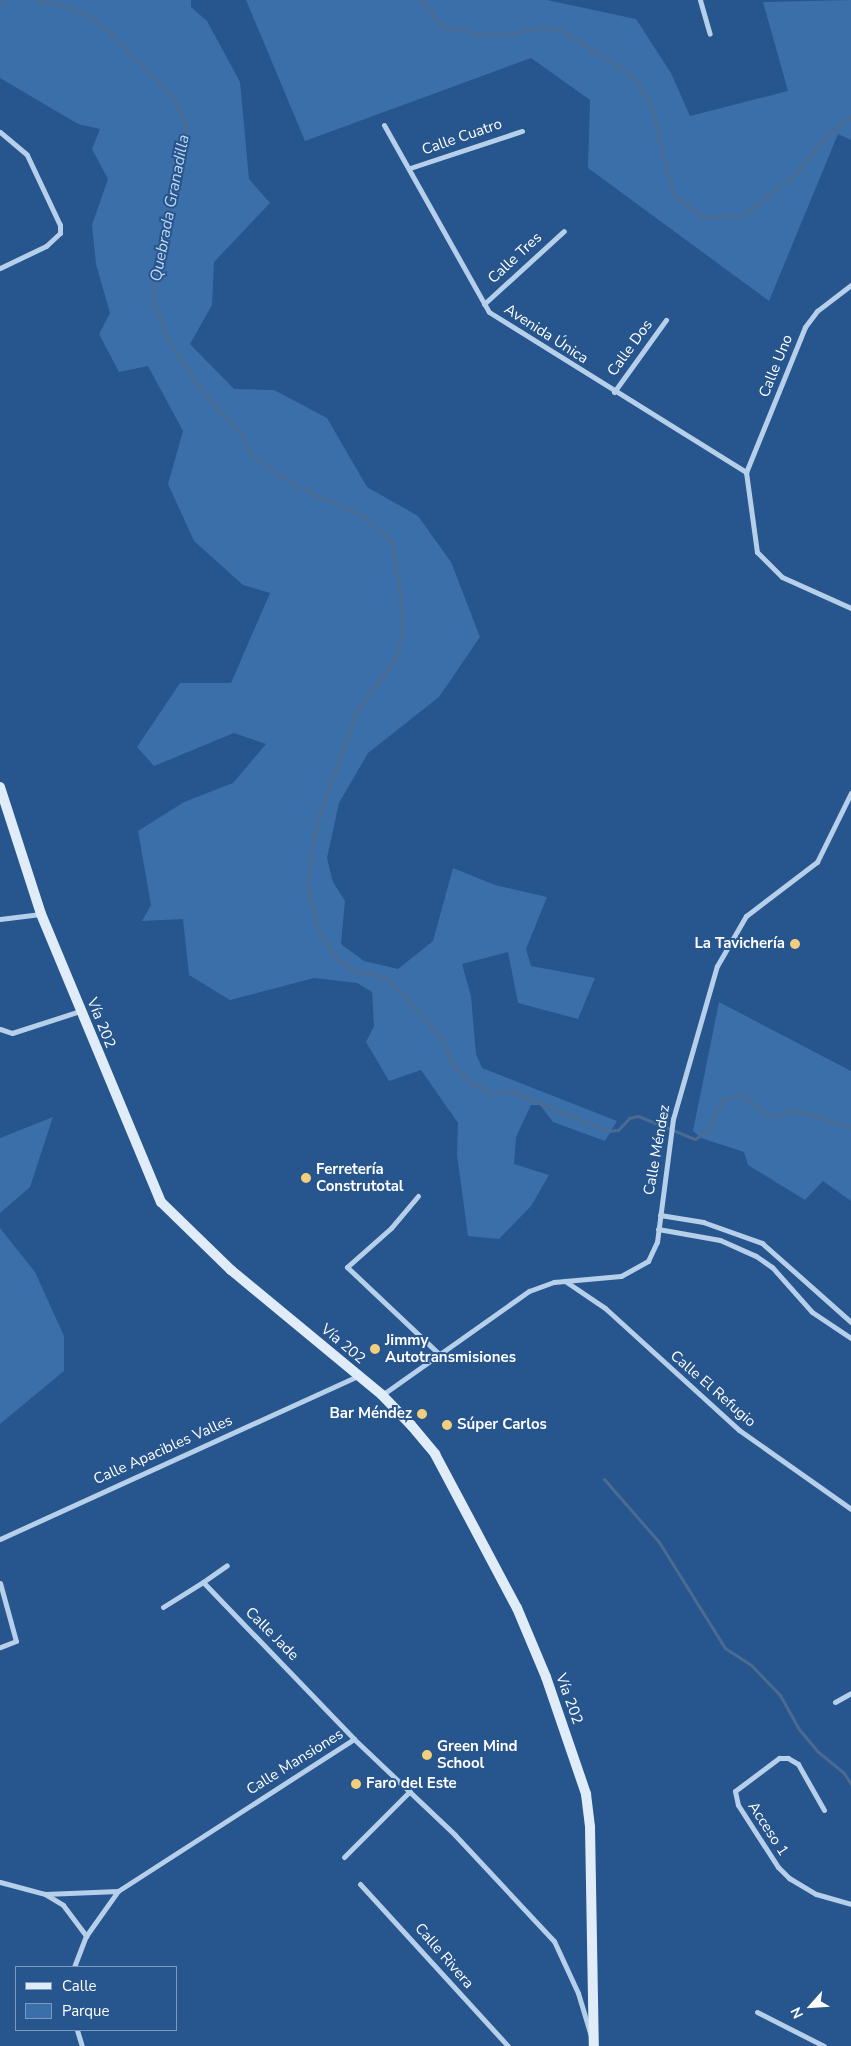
<!DOCTYPE html>
<meta charset="utf-8">
<style>
body{margin:0}
#map{position:relative;width:851px;height:2046px;overflow:hidden;background:#27558d;font-family:"Nunito Sans",sans-serif}
div>[style]{position:absolute}
[style*='--x']{left:calc(var(--x)*1px);top:calc(var(--y)*1px);width:calc(var(--w)*1px);rotate:calc(var(--a)*1deg)}
.green>*{inset:0;background:#3b6fa9}
.stream>*{height:3px;margin:-1.5px;padding:0 1.5px;transform-origin:1.5px;border-radius:1.5px;background:#4a6b92}
.minor>*{height:5px;margin:-2.5px;padding:0 2.5px;transform-origin:2.5px;border-radius:2.5px;background:#b6cfea}
.secondary>*{height:10px;margin:-5px;padding:0 5px;transform-origin:5px;border-radius:5px;background:#e1ecf9}
.dots>*{width:14px;height:14px;translate:-50% -50%;box-sizing:border-box;border:2px solid #27558d;border-radius:50%}
span{translate:-50% -50%;white-space:nowrap;text-align:center;line-height:1.15;-webkit-text-stroke:4px #27558d;paint-order:stroke}
.street-label{font-size:15px;color:#fff}
.poi-label{font-size:15px;color:#fff;font-weight:700}
.right{translate:-100% -50%;text-align:right}
.left{translate:0 -50%;text-align:left}
.water-label{font-size:16px;color:#c2d9f1;font-style:italic}
.legend{position:absolute;left:15px;top:1966px;width:162px;height:65px;box-sizing:border-box;background:#27558d;border:1px solid #7d99bb;margin:0;padding:6px 9px;list-style:none;font-size:15px;color:#fff}
.legend li{display:flex;align-items:center;gap:10px;height:25px}
.legend b{width:25px;border:1px solid #7d99bb}
.north{position:absolute;left:786px;top:1981px;width:50px;height:50px;-webkit-text-stroke:4px #27558d;paint-order:stroke;rotate:244deg;font-size:14px;font-weight:700;line-height:20px;text-align:center;color:#fff}
.north::after{content:'';display:block;margin:auto;width:18px;height:22px;background:#fff;clip-path:polygon(50% 0,100% 100%,50% 72%,0 100%)}
</style>
<div id="map">
<div class="green">
<i style="clip-path:polygon(0 0,191px 0,191px 7px,207px 21px,240px 82px,249px 179px,270px 203px,214px 262px,212px 305px,190px 344px,234px 389px,274px 390px,327px 418px,367px 487px,418px 516px,451px 562px,480px 637px,439px 697px,368px 753px,339px 803px,327px 858px,333px 882px,345px 901px,341px 944px,364px 961px,398px 969px,433px 941px,453px 868px,495px 885px,547px 897px,526px 949px,531px 966px,595px 978px,578px 1019px,518px 1003px,508px 952px,462px 964px,471px 996px,476px 1054px,482px 1068px,617px 1121px,605px 1141px,553px 1122px,540px 1105px,531px 1105px,516px 1137px,514px 1164px,549px 1175px,531px 1206px,499px 1239px,468px 1236px,457px 1155px,458px 1123px,421px 1070px,389px 1081px,366px 1042px,374px 1026px,372px 992px,357px 983px,314px 978px,230px 1000px,189px 975px,183px 919px,142px 921px,151px 905px,138px 831px,184px 802px,233px 783px,266px 744px,234px 733px,154px 766px,137px 747px,180px 683px,231px 683px,270px 593px,243px 585px,194px 541px,168px 484px,183px 431px,148px 366px,119px 372px,99px 334px,110px 313px,96px 264px,92px 225px,108px 179px,92px 149px,100px 129px,78px 124px,0 78px)"></i>
<i style="clip-path:polygon(246px 0,547px 0,636px 19px,671px 73px,690px 116px,788px 91px,763px 2px,851px 0,851px 140px,838px 134px,769px 301px,588px 168px,590px 100px,531px 58px,305px 141px)"></i>
<i style="clip-path:polygon(719px 1002px,851px 1071px,851px 1201px,823px 1181px,805px 1200px,748px 1165px,744px 1152px,701px 1138px,693px 1131px)"></i>
<i style="clip-path:polygon(53px 1117px,30px 1187px,0 1213px,0 1138px)"></i>
<i style="clip-path:polygon(0 1228px,35px 1272px,64px 1336px,64px 1371px,0 1424px)"></i>
</div>
<div class="stream">
<i style="--x:0;--y:0;--w:3;--a:0"></i>
<i style="--x:36;--y:0;--w:23;--a:10"></i>
<i style="--x:59;--y:4;--w:31;--a:22"></i>
<i style="--x:88;--y:16;--w:31;--a:37"></i>
<i style="--x:113;--y:35;--w:87;--a:45.5"></i>
<i style="--x:174;--y:97;--w:31;--a:68"></i>
<i style="--x:186;--y:126;--w:154;--a:102"></i>
<i style="--x:154;--y:277;--w:25;--a:90"></i>
<i style="--x:154;--y:302;--w:38;--a:70"></i>
<i style="--x:167;--y:338;--w:67;--a:56.5"></i>
<i style="--x:204;--y:394;--w:51;--a:46.6"></i>
<i style="--x:239;--y:431;--w:28;--a:63"></i>
<i style="--x:252;--y:456;--w:55;--a:34"></i>
<i style="--x:298;--y:487;--w:73;--a:24.1"></i>
<i style="--x:365;--y:517;--w:37;--a:43"></i>
<i style="--x:392;--y:542;--w:58;--a:81"></i>
<i style="--x:401;--y:599;--w:33;--a:88"></i>
<i style="--x:402;--y:632;--w:27;--a:103"></i>
<i style="--x:396;--y:658;--w:67;--a:126.5"></i>
<i style="--x:356;--y:712;--w:107;--a:109.6"></i>
<i style="--x:320;--y:813;--w:36;--a:103"></i>
<i style="--x:312;--y:848;--w:39;--a:97"></i>
<i style="--x:307;--y:887;--w:49;--a:74.5"></i>
<i style="--x:320;--y:934;--w:29;--a:56"></i>
<i style="--x:336;--y:958;--w:24;--a:35"></i>
<i style="--x:356;--y:972;--w:30;--a:9"></i>
<i style="--x:386;--y:977;--w:81;--a:47"></i>
<i style="--x:441;--y:1036;--w:28;--a:69"></i>
<i style="--x:451;--y:1062;--w:26;--a:47"></i>
<i style="--x:469;--y:1081;--w:25;--a:29"></i>
<i style="--x:491;--y:1093;--w:20;--a:-6"></i>
<i style="--x:511;--y:1091;--w:104;--a:22.6"></i>
<i style="--x:607;--y:1131;--w:11;--a:-5"></i>
<i style="--x:618;--y:1130;--w:16;--a:-47"></i>
<i style="--x:629;--y:1118;--w:9;--a:-13"></i>
<i style="--x:638;--y:1116;--w:61;--a:22"></i>
<i style="--x:695;--y:1139;--w:16;--a:-35"></i>
<i style="--x:708;--y:1130;--w:33;--a:-65"></i>
<i style="--x:722;--y:1100;--w:20;--a:-18"></i>
<i style="--x:741;--y:1094;--w:33;--a:40"></i>
<i style="--x:766;--y:1115;--w:13;--a:4"></i>
<i style="--x:779;--y:1116;--w:17;--a:-21"></i>
<i style="--x:795;--y:1110;--w:59;--a:16.9"></i>
<i style="--x:421;--y:0;--w:33;--a:52"></i>
<i style="--x:441;--y:26;--w:39;--a:12"></i>
<i style="--x:479;--y:34;--w:25;--a:2"></i>
<i style="--x:504;--y:35;--w:40;--a:-12"></i>
<i style="--x:543;--y:27;--w:20;--a:11"></i>
<i style="--x:563;--y:31;--w:70;--a:32.8"></i>
<i style="--x:622;--y:69;--w:19;--a:39"></i>
<i style="--x:637;--y:81;--w:31;--a:61"></i>
<i style="--x:652;--y:108;--w:92;--a:76.1"></i>
<i style="--x:674;--y:197;--w:36;--a:34"></i>
<i style="--x:704;--y:217;--w:38;--a:-2"></i>
<i style="--x:742;--y:216;--w:68;--a:-38.4"></i>
<i style="--x:795;--y:174;--w:53;--a:-50.3"></i>
<i style="--x:829;--y:133;--w:27;--a:-36"></i>
<i style="--x:604;--y:1479;--w:84;--a:48.9"></i>
<i style="--x:659;--y:1542;--w:125;--a:58.1"></i>
<i style="--x:725;--y:1648;--w:31;--a:33"></i>
<i style="--x:751;--y:1665;--w:42;--a:46"></i>
<i style="--x:780;--y:1695;--w:38;--a:61"></i>
<i style="--x:798;--y:1728;--w:30;--a:50"></i>
<i style="--x:817;--y:1751;--w:35;--a:39"></i>
<i style="--x:844;--y:1773;--w:13;--a:58"></i>
</div>
<div class="minor">
<i style="--x:700;--y:0;--w:35;--a:74"></i>
<i style="--x:384;--y:125;--w:214;--a:60.7"></i>
<i style="--x:489;--y:312;--w:303;--a:31.9"></i>
<i style="--x:0;--y:132;--w:35;--a:40"></i>
<i style="--x:27;--y:155;--w:77;--a:64.8"></i>
<i style="--x:60;--y:225;--w:8;--a:90"></i>
<i style="--x:60;--y:233;--w:19;--a:137"></i>
<i style="--x:46;--y:246;--w:51;--a:154.4"></i>
<i style="--x:410;--y:168;--w:118;--a:-18.3"></i>
<i style="--x:851;--y:285;--w:43;--a:142.6"></i>
<i style="--x:817;--y:311;--w:20;--a:127"></i>
<i style="--x:805;--y:327;--w:157;--a:112.1"></i>
<i style="--x:746;--y:472;--w:81;--a:82.2"></i>
<i style="--x:757;--y:552;--w:35;--a:45"></i>
<i style="--x:782;--y:577;--w:76;--a:24.2"></i>
<i style="--x:484;--y:304;--w:108;--a:-42.4"></i>
<i style="--x:614;--y:392;--w:89;--a:-54.2"></i>
<i style="--x:0;--y:919;--w:41;--a:-7"></i>
<i style="--x:0;--y:1029;--w:13;--a:18"></i>
<i style="--x:12;--y:1033;--w:71;--a:-17.9"></i>
<i style="--x:418;--y:1196;--w:42;--a:130.2"></i>
<i style="--x:391;--y:1228;--w:59;--a:138.4"></i>
<i style="--x:347;--y:1267;--w:125;--a:43.4"></i>
<i style="--x:660;--y:1215;--w:44;--a:9.2"></i>
<i style="--x:703;--y:1222;--w:63;--a:19.6"></i>
<i style="--x:762;--y:1243;--w:119;--a:41.6"></i>
<i style="--x:658;--y:1229;--w:63;--a:10.1"></i>
<i style="--x:720;--y:1240;--w:39;--a:24"></i>
<i style="--x:756;--y:1256;--w:19;--a:35"></i>
<i style="--x:772;--y:1267;--w:60;--a:48.4"></i>
<i style="--x:812;--y:1312;--w:47;--a:33.7"></i>
<i style="--x:565;--y:1281;--w:48;--a:34"></i>
<i style="--x:605;--y:1308;--w:181;--a:42.3"></i>
<i style="--x:739;--y:1430;--w:137;--a:35.2"></i>
<i style="--x:382;--y:1395;--w:180;--a:-35.3"></i>
<i style="--x:529;--y:1291;--w:27;--a:-20"></i>
<i style="--x:554;--y:1282;--w:67;--a:-5.1"></i>
<i style="--x:621;--y:1276;--w:31;--a:-29"></i>
<i style="--x:648;--y:1261;--w:21;--a:-65"></i>
<i style="--x:657;--y:1242;--w:124;--a:-82.6"></i>
<i style="--x:673;--y:1119;--w:159;--a:-74"></i>
<i style="--x:717;--y:966;--w:58;--a:-59.9"></i>
<i style="--x:746;--y:916;--w:89;--a:-37.3"></i>
<i style="--x:817;--y:862;--w:77;--a:-63.8"></i>
<i style="--x:0;--y:1539;--w:392;--a:-24.5"></i>
<i style="--x:203;--y:1582;--w:29;--a:-35"></i>
<i style="--x:0;--y:1583;--w:60;--a:74.6"></i>
<i style="--x:16;--y:1641;--w:17;--a:159"></i>
<i style="--x:163;--y:1607;--w:47;--a:-32"></i>
<i style="--x:203;--y:1582;--w:218;--a:46.1"></i>
<i style="--x:354;--y:1739;--w:139;--a:43.5"></i>
<i style="--x:455;--y:1835;--w:145;--a:47"></i>
<i style="--x:554;--y:1941;--w:57;--a:65.2"></i>
<i style="--x:578;--y:1993;--w:45;--a:73.2"></i>
<i style="--x:835;--y:1702;--w:18;--a:-29"></i>
<i style="--x:824;--y:1810;--w:53;--a:-119.5"></i>
<i style="--x:798;--y:1764;--w:12;--a:-149"></i>
<i style="--x:788;--y:1758;--w:9;--a:180"></i>
<i style="--x:779;--y:1758;--w:55;--a:143.1"></i>
<i style="--x:735;--y:1791;--w:14;--a:78"></i>
<i style="--x:738;--y:1805;--w:74;--a:57.2"></i>
<i style="--x:778;--y:1867;--w:16;--a:45"></i>
<i style="--x:789;--y:1878;--w:31;--a:31"></i>
<i style="--x:816;--y:1894;--w:36;--a:16"></i>
<i style="--x:344;--y:1857;--w:93;--a:-45"></i>
<i style="--x:0;--y:1882;--w:47;--a:14.9"></i>
<i style="--x:45;--y:1894;--w:73;--a:-2.4"></i>
<i style="--x:118;--y:1891;--w:281;--a:-32.8"></i>
<i style="--x:360;--y:1884;--w:219;--a:47.6"></i>
<i style="--x:45;--y:1894;--w:21;--a:31"></i>
<i style="--x:63;--y:1905;--w:39;--a:53"></i>
<i style="--x:74;--y:1967;--w:33;--a:-69"></i>
<i style="--x:86;--y:1936;--w:55;--a:-54.6"></i>
<i style="--x:757;--y:2012;--w:75;--a:26.9"></i>
<i style="--x:77;--y:2030;--w:17;--a:73"></i>
</div>
<div class="secondary">
<i style="--x:0;--y:787;--w:133;--a:72.1"></i>
<i style="--x:41;--y:914;--w:312;--a:67.4"></i>
<i style="--x:161;--y:1202;--w:98;--a:44.2"></i>
<i style="--x:231;--y:1270;--w:196;--a:39.6"></i>
<i style="--x:382;--y:1395;--w:42;--a:46"></i>
<i style="--x:411;--y:1425;--w:38;--a:50"></i>
<i style="--x:435;--y:1454;--w:174;--a:62"></i>
<i style="--x:517;--y:1608;--w:75;--a:67.2"></i>
<i style="--x:546;--y:1677;--w:124;--a:71.1"></i>
<i style="--x:586;--y:1794;--w:33;--a:83"></i>
<i style="--x:590;--y:1827;--w:219;--a:89"></i>
</div>
<div class="dots">
<i style="left:795px;top:944px;background:#f3ce7c"></i>
<i style="left:306px;top:1178px;background:#f3ce7c"></i>
<i style="left:375px;top:1349px;background:#f3ce7c"></i>
<i style="left:422px;top:1414px;background:#f3ce7c"></i>
<i style="left:447px;top:1425px;background:#f3ce7c"></i>
<i style="left:427px;top:1755px;background:#f3ce7c"></i>
<i style="left:356px;top:1784px;background:#f3ce7c"></i>
</div>
<div class="street-label">
<span style="left:462px;top:137px;rotate:-19deg">Calle Cuatro</span>
<span style="left:515px;top:258px;rotate:-43deg">Calle Tres</span>
<span style="left:546px;top:334px;rotate:33deg">Avenida Única</span>
<span style="left:630px;top:348px;rotate:-54deg">Calle Dos</span>
<span style="left:776px;top:366px;rotate:-68deg">Calle Uno</span>
<span style="left:101px;top:1023px;rotate:68deg">Vía 202</span>
<span style="left:657px;top:1150px;rotate:-80deg">Calle Méndez</span>
<span style="left:343px;top:1344px;rotate:40deg">Vía 202</span>
<span style="left:713px;top:1389px;rotate:41deg">Calle El Refugio</span>
<span style="left:163px;top:1450px;rotate:-24deg">Calle Apacibles Valles</span>
<span style="left:272px;top:1634px;rotate:45deg">Calle Jade</span>
<span style="left:569px;top:1699px;rotate:70deg">Vía 202</span>
<span style="left:295px;top:1762px;rotate:-32deg">Calle Mansiones</span>
<span style="left:768px;top:1829px;rotate:57deg">Acceso 1</span>
<span style="left:444px;top:1956px;rotate:49deg">Calle Rivera</span>
</div>
<div class="poi-label">
<span class="right" style="left:785px;top:944px">La Tavichería</span>
<span class="left" style="left:316px;top:1178px">Ferretería<br>Construtotal</span>
<span class="left" style="left:385px;top:1349px">Jimmy<br>Autotransmisiones</span>
<span class="right" style="left:412px;top:1414px">Bar Méndez</span>
<span class="left" style="left:457px;top:1425px">Súper Carlos</span>
<span class="left" style="left:437px;top:1755px">Green Mind<br>School</span>
<span class="left" style="left:366px;top:1784px">Faro del Este</span>
</div>
<div class="water-label">
<span style="left:170px;top:208px;rotate:-79deg">Quebrada Granadilla</span>
</div>
<ul class="legend">
<li><b style="height:6px;background:#e1ecf9"></b>Calle</li>
<li><b style="height:14px;background:#3b6fa9"></b>Parque</li>
</ul>
<div class="north">N</div>
</div>
